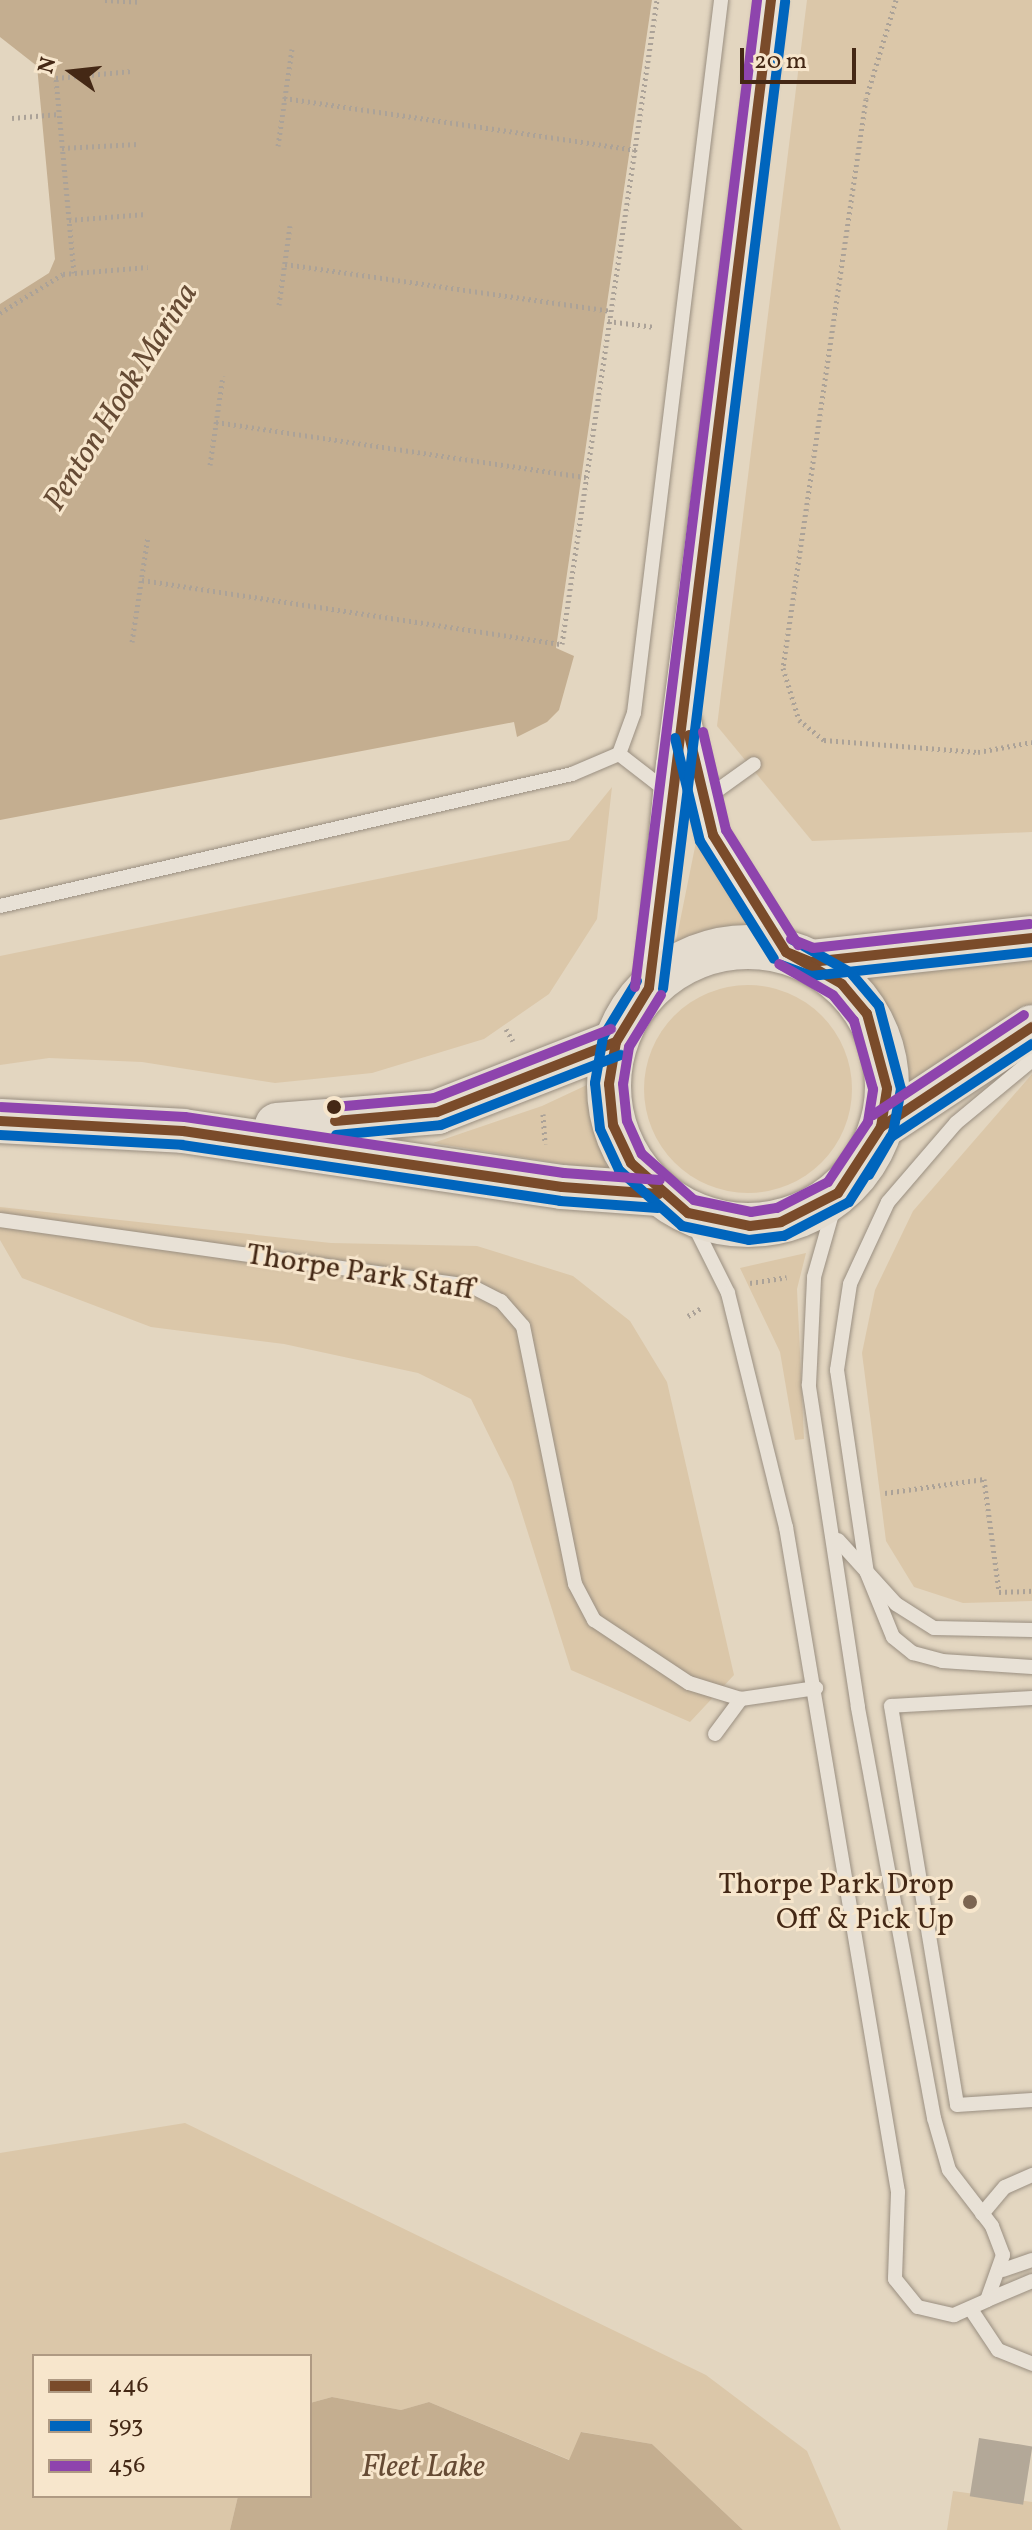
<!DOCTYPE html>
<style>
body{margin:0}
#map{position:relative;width:1032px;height:2530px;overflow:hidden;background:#e3d6c0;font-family:Vollkorn,serif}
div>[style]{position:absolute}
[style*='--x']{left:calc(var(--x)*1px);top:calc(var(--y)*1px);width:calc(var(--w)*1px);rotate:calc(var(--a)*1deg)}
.green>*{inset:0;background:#dbc7a9}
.round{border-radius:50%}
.water>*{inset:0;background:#c4ae90}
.building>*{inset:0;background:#b3a898;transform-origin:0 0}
.path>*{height:5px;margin-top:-2.5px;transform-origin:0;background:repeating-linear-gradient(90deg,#aba298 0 2px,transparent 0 6px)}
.roads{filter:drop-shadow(0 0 2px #9a8f81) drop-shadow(0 0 2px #9a8f81)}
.lane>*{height:14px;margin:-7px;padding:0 7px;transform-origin:7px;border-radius:7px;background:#e8e1d6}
.street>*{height:30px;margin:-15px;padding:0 15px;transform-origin:15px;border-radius:15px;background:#e8e1d6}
.primary>*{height:44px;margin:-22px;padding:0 22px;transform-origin:22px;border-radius:22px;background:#e4dccf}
.primary>.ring{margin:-22px;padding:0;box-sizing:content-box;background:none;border:44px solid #e4dccf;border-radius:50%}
.bus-1>*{height:10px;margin:-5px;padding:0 5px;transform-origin:5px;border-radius:5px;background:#7a4b2a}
.bus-2>*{height:10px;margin:-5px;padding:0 5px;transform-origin:5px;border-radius:5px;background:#0065bd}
.bus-3>*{height:10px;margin:-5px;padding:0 5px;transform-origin:5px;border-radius:5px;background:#8e44ad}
.dots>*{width:22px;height:22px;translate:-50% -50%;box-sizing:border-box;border:4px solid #f7e6cc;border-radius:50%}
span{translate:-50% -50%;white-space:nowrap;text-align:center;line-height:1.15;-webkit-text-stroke:6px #f7e6cc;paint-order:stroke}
.street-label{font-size:30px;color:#442815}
.poi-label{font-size:30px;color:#442815}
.right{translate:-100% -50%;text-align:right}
.water-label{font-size:32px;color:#664b34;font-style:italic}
.legend{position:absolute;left:32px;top:2354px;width:280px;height:144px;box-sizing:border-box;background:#f7e6cc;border:2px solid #af9a83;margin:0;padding:10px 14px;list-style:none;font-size:24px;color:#442815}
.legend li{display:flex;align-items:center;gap:16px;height:40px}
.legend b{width:40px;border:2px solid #af9a83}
.north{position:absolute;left:32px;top:32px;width:80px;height:80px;-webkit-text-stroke:6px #f7e6cc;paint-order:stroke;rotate:285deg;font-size:22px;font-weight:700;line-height:32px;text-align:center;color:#442815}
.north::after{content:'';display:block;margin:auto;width:28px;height:36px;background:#442815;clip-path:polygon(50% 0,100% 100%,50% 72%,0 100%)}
.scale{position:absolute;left:740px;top:48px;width:116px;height:36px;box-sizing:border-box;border:4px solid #442815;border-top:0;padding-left:10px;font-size:24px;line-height:28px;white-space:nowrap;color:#442815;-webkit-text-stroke:6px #f7e6cc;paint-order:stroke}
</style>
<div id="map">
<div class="green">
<i style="clip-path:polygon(807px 0,1032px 0,1032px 832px,812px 841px,717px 726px)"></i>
<i style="clip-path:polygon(612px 787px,597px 919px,549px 994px,484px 1039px,372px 1073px,275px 1083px,142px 1062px,49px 1058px,0 1065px,0 956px,569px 840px)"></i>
<i style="clip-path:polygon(697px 837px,719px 881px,755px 932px,707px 934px,675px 946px)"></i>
<i style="clip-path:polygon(1032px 954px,1032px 1012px,905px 1087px,881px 1005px,855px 973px)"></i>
<i class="round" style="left:644px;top:985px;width:208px;height:208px"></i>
<i style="clip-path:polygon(1032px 1074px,1032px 1601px,963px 1603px,914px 1587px,886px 1541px,862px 1353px,875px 1290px,913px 1211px)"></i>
<i style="clip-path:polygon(589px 1084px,607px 1171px,433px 1143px,542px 1106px)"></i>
<i style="clip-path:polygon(0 1207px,331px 1243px,477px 1246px,573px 1276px,630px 1321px,667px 1382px,734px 1675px,690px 1722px,571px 1670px,512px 1482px,471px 1399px,418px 1373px,284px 1344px,151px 1327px,22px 1278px,0 1240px)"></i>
<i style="clip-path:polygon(806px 1253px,797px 1289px,804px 1439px,795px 1440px,780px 1352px,740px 1268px)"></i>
<i style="clip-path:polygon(185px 2123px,706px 2375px,807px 2451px,841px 2530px,743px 2530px,652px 2444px,582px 2432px,570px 2460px,429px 2402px,401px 2410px,332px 2397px,310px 2403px,310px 2356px,34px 2356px,34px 2496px,238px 2496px,230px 2530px,0 2530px,0 2153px)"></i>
<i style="clip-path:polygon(953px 2491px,1032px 2502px,1032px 2530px,947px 2530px)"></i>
</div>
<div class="water">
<i style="clip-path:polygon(0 0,652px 0,556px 648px,574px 656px,559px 710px,547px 722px,517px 737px,514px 722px,0 820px,0 304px,49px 273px,55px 259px,37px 66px,0 37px)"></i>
<i style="clip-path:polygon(332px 2397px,401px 2410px,429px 2402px,569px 2460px,581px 2432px,652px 2444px,743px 2530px,230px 2530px,238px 2496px,310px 2496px,310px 2403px)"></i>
</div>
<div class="building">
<i style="left:979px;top:2438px;width:54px;height:59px;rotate:9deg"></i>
</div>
<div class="path">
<i style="--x:105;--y:0;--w:33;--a:3"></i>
<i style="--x:896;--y:0;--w:103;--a:106.9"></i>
<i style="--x:866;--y:99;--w:575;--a:98.3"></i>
<i style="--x:783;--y:668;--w:54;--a:72.9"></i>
<i style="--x:799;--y:720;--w:32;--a:39"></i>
<i style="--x:824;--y:740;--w:154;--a:4.5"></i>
<i style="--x:978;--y:752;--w:55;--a:-10.5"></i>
<i style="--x:284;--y:98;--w:356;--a:8.4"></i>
<i style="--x:12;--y:118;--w:47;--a:-4.9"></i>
<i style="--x:278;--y:146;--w:98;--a:-81.8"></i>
<i style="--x:62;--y:148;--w:76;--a:-3"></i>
<i style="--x:69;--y:220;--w:77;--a:-4.5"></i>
<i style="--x:285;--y:264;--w:328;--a:8.2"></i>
<i style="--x:74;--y:273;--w:196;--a:-95.3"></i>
<i style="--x:56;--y:78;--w:76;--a:-5.3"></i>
<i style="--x:279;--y:305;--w:80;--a:-82.1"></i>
<i style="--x:0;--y:313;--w:74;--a:-31.8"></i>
<i style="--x:63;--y:274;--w:85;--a:-4.7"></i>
<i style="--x:608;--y:321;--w:47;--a:7.3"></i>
<i style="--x:216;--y:422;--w:374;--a:8.5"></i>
<i style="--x:210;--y:465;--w:90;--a:-81.7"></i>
<i style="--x:142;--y:580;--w:425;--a:8.7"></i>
<i style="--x:562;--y:644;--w:651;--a:-81.61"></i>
<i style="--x:132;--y:642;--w:107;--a:-81.4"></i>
<i style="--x:506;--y:1029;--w:14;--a:60"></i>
<i style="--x:543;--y:1114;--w:30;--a:86"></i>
<i style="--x:750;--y:1283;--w:37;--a:-9"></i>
<i style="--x:688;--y:1316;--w:17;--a:-31"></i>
<i style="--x:885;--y:1493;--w:100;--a:-8"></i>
<i style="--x:984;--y:1479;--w:114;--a:82.4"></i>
<i style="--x:999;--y:1592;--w:33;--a:-2"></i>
</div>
<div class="roads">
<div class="lane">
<i style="--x:619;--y:754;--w:62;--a:37.8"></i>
<i style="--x:668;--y:792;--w:34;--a:17"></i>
<i style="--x:701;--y:802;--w:65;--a:-35.6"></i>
<i style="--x:0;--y:906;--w:587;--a:-12.99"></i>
<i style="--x:572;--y:774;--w:51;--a:-23.1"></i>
<i style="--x:619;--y:754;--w:44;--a:-69.9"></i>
<i style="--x:634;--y:713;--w:718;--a:-83.04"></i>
<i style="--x:1032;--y:1060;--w:99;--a:140.3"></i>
<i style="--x:956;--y:1123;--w:104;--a:130.7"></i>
<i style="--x:888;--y:1202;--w:90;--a:114.9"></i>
<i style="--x:850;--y:1284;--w:87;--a:98.6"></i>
<i style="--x:837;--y:1370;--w:205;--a:81.6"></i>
<i style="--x:867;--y:1573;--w:69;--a:67.9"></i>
<i style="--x:893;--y:1637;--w:26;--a:39"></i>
<i style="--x:913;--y:1653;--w:30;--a:15"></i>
<i style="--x:942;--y:1661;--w:90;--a:3.8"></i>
<i style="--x:688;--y:1213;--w:89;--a:63.4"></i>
<i style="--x:728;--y:1293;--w:241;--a:76.1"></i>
<i style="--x:786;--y:1527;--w:674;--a:80.44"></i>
<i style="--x:898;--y:2192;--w:87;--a:92"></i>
<i style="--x:895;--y:2279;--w:36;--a:51"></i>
<i style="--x:918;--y:2307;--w:37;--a:13"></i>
<i style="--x:954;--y:2315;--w:36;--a:-24"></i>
<i style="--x:987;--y:2300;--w:48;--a:-70.4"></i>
<i style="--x:1003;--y:2255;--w:31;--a:-111"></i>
<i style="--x:992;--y:2226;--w:71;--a:-127.5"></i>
<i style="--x:949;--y:2170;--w:54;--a:-106.1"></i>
<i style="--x:934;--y:2118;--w:418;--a:-100.5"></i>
<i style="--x:858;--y:1707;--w:326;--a:-98.7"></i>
<i style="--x:809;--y:1385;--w:108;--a:-87.3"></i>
<i style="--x:814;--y:1277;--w:87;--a:-74.1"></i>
<i style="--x:0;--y:1220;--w:476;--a:8"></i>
<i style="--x:471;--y:1286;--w:34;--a:27"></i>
<i style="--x:501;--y:1301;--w:33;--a:49"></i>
<i style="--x:523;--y:1326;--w:263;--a:78.6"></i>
<i style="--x:575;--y:1584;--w:41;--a:62.2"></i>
<i style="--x:594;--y:1620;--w:114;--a:33.6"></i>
<i style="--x:689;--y:1683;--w:54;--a:17.1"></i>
<i style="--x:838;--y:1540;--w:86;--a:47.8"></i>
<i style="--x:896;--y:1604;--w:45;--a:32.3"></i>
<i style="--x:934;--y:1628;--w:98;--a:1.2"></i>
<i style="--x:1032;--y:1698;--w:141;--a:176.8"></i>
<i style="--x:891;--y:1706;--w:404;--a:80.6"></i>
<i style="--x:957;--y:2105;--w:75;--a:-3.8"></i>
<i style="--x:715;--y:1734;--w:44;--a:-53.4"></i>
<i style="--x:741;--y:1699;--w:76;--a:-8.3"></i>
<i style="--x:982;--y:2214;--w:35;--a:-50"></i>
<i style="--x:1005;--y:2187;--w:30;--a:-24"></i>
<i style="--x:1003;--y:2270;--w:31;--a:-19"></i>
<i style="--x:987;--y:2300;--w:49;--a:-22.9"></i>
<i style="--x:972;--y:2311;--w:47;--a:56.3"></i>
<i style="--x:998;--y:2350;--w:37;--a:22"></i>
</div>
<div class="street">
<i style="--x:686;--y:721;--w:117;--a:76.7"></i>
<i style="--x:713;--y:835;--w:138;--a:58"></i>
<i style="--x:649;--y:988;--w:224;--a:-84.4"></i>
<i style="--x:671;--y:765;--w:772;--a:-82.55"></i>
</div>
<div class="primary">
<i class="ring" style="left:609px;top:947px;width:234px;height:234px"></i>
<i style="--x:811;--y:962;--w:222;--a:-6.2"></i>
<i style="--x:0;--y:1121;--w:183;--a:3.1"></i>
<i style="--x:183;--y:1131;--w:383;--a:8.4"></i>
<i style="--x:562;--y:1187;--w:97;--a:4.1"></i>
<i style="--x:277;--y:1125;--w:161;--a:-4.6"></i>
<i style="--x:437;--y:1112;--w:192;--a:-21.4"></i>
<i style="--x:881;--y:1127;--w:181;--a:-33.5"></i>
</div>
</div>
<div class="bus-1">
<i style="--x:689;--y:735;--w:103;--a:76.5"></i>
<i style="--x:713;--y:835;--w:138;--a:58"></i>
<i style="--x:786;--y:952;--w:27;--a:22"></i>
<i style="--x:811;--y:962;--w:222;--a:-6.2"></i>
<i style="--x:649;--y:988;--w:996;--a:-82.96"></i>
<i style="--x:649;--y:988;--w:63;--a:121.4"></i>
<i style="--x:616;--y:1042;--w:43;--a:99.5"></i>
<i style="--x:609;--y:1084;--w:41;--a:84.4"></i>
<i style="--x:613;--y:1125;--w:42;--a:64.7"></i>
<i style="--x:631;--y:1163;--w:76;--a:41.3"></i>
<i style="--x:688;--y:1213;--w:63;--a:11.8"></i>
<i style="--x:750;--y:1226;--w:31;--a:-7"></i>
<i style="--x:781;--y:1222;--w:64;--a:-27"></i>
<i style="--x:838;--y:1193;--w:79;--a:-56.9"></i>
<i style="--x:881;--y:1127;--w:39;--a:-81"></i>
<i style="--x:887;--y:1088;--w:77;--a:-105.1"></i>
<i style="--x:867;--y:1014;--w:39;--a:-130"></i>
<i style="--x:842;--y:984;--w:64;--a:-150.3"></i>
<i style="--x:0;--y:1121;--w:183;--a:3.1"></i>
<i style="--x:183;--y:1131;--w:383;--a:8.4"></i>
<i style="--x:562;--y:1187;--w:97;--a:4.1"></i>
<i style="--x:335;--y:1121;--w:102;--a:-5"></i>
<i style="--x:437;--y:1112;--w:192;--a:-21.4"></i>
<i style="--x:881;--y:1127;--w:181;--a:-33.5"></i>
</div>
<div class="bus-2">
<i style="--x:675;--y:738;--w:106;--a:76.4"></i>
<i style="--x:700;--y:841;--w:139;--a:57.9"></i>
<i style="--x:781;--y:965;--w:32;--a:20"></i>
<i style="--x:811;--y:976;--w:222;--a:-6.2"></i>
<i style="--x:637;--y:981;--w:66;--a:121.3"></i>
<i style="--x:603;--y:1037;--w:47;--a:99.9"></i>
<i style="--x:595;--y:1083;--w:46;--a:83.8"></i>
<i style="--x:600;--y:1129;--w:45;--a:65.1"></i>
<i style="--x:619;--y:1170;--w:84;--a:41.6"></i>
<i style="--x:682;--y:1226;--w:68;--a:11.8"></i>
<i style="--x:749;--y:1240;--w:35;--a:-7"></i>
<i style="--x:784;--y:1236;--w:73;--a:-27.6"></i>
<i style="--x:849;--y:1202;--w:82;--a:-57.5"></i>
<i style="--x:893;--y:1133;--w:45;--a:-79.7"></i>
<i style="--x:901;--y:1089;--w:86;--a:-104.8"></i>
<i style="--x:879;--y:1006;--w:43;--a:-130.3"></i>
<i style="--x:851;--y:973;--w:67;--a:-150.4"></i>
<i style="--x:663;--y:989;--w:995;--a:-82.95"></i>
<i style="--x:0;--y:1135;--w:182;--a:3.1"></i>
<i style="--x:182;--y:1145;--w:382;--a:8.4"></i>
<i style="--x:560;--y:1201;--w:98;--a:4.1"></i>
<i style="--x:336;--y:1135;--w:105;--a:-5.4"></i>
<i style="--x:441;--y:1125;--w:193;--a:-21.3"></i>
<i style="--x:869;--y:1175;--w:44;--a:-59.9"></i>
<i style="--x:891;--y:1137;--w:169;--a:-33.4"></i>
</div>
<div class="bus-3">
<i style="--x:703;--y:732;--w:101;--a:76.8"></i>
<i style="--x:726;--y:830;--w:136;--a:57.9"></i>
<i style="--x:791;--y:939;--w:24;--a:22"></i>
<i style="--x:813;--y:948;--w:218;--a:-6.3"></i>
<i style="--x:635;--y:987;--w:995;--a:-82.95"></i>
<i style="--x:661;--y:995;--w:61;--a:121.6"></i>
<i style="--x:629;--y:1047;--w:37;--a:99"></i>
<i style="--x:623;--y:1084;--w:37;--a:84"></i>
<i style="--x:627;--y:1121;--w:36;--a:66"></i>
<i style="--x:642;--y:1154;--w:69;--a:41.5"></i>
<i style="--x:694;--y:1200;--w:58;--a:11.9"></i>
<i style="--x:751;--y:1212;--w:26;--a:-9"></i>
<i style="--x:777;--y:1208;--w:57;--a:-27"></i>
<i style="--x:828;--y:1182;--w:72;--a:-56.3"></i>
<i style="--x:868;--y:1122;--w:33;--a:-81"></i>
<i style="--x:873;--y:1089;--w:71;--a:-105.6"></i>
<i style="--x:854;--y:1021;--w:33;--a:-129"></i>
<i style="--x:833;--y:995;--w:62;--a:-150.1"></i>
<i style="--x:1;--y:1107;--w:184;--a:3.1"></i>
<i style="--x:185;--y:1117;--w:383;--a:8.4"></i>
<i style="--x:564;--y:1173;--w:96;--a:4.2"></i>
<i style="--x:334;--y:1107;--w:100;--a:-5.1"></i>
<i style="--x:434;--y:1098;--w:190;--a:-21.3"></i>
<i style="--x:873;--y:1115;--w:181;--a:-33.5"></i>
</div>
<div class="dots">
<i style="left:334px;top:1107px;background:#442815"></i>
<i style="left:970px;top:1902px;background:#7c6551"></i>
</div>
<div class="street-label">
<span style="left:360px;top:1273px;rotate:9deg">Thorpe Park Staff</span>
</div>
<div class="poi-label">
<span class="right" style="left:954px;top:1902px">Thorpe Park Drop<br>Off &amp; Pick Up</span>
</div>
<div class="water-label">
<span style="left:122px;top:398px;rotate:-58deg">Penton Hook Marina</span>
<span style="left:423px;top:2468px">Fleet Lake</span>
</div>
<ul class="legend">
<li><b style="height:10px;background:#7a4b2a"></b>446</li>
<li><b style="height:10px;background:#0065bd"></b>593</li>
<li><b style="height:10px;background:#8e44ad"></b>456</li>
</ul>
<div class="north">N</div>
<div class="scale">20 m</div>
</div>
